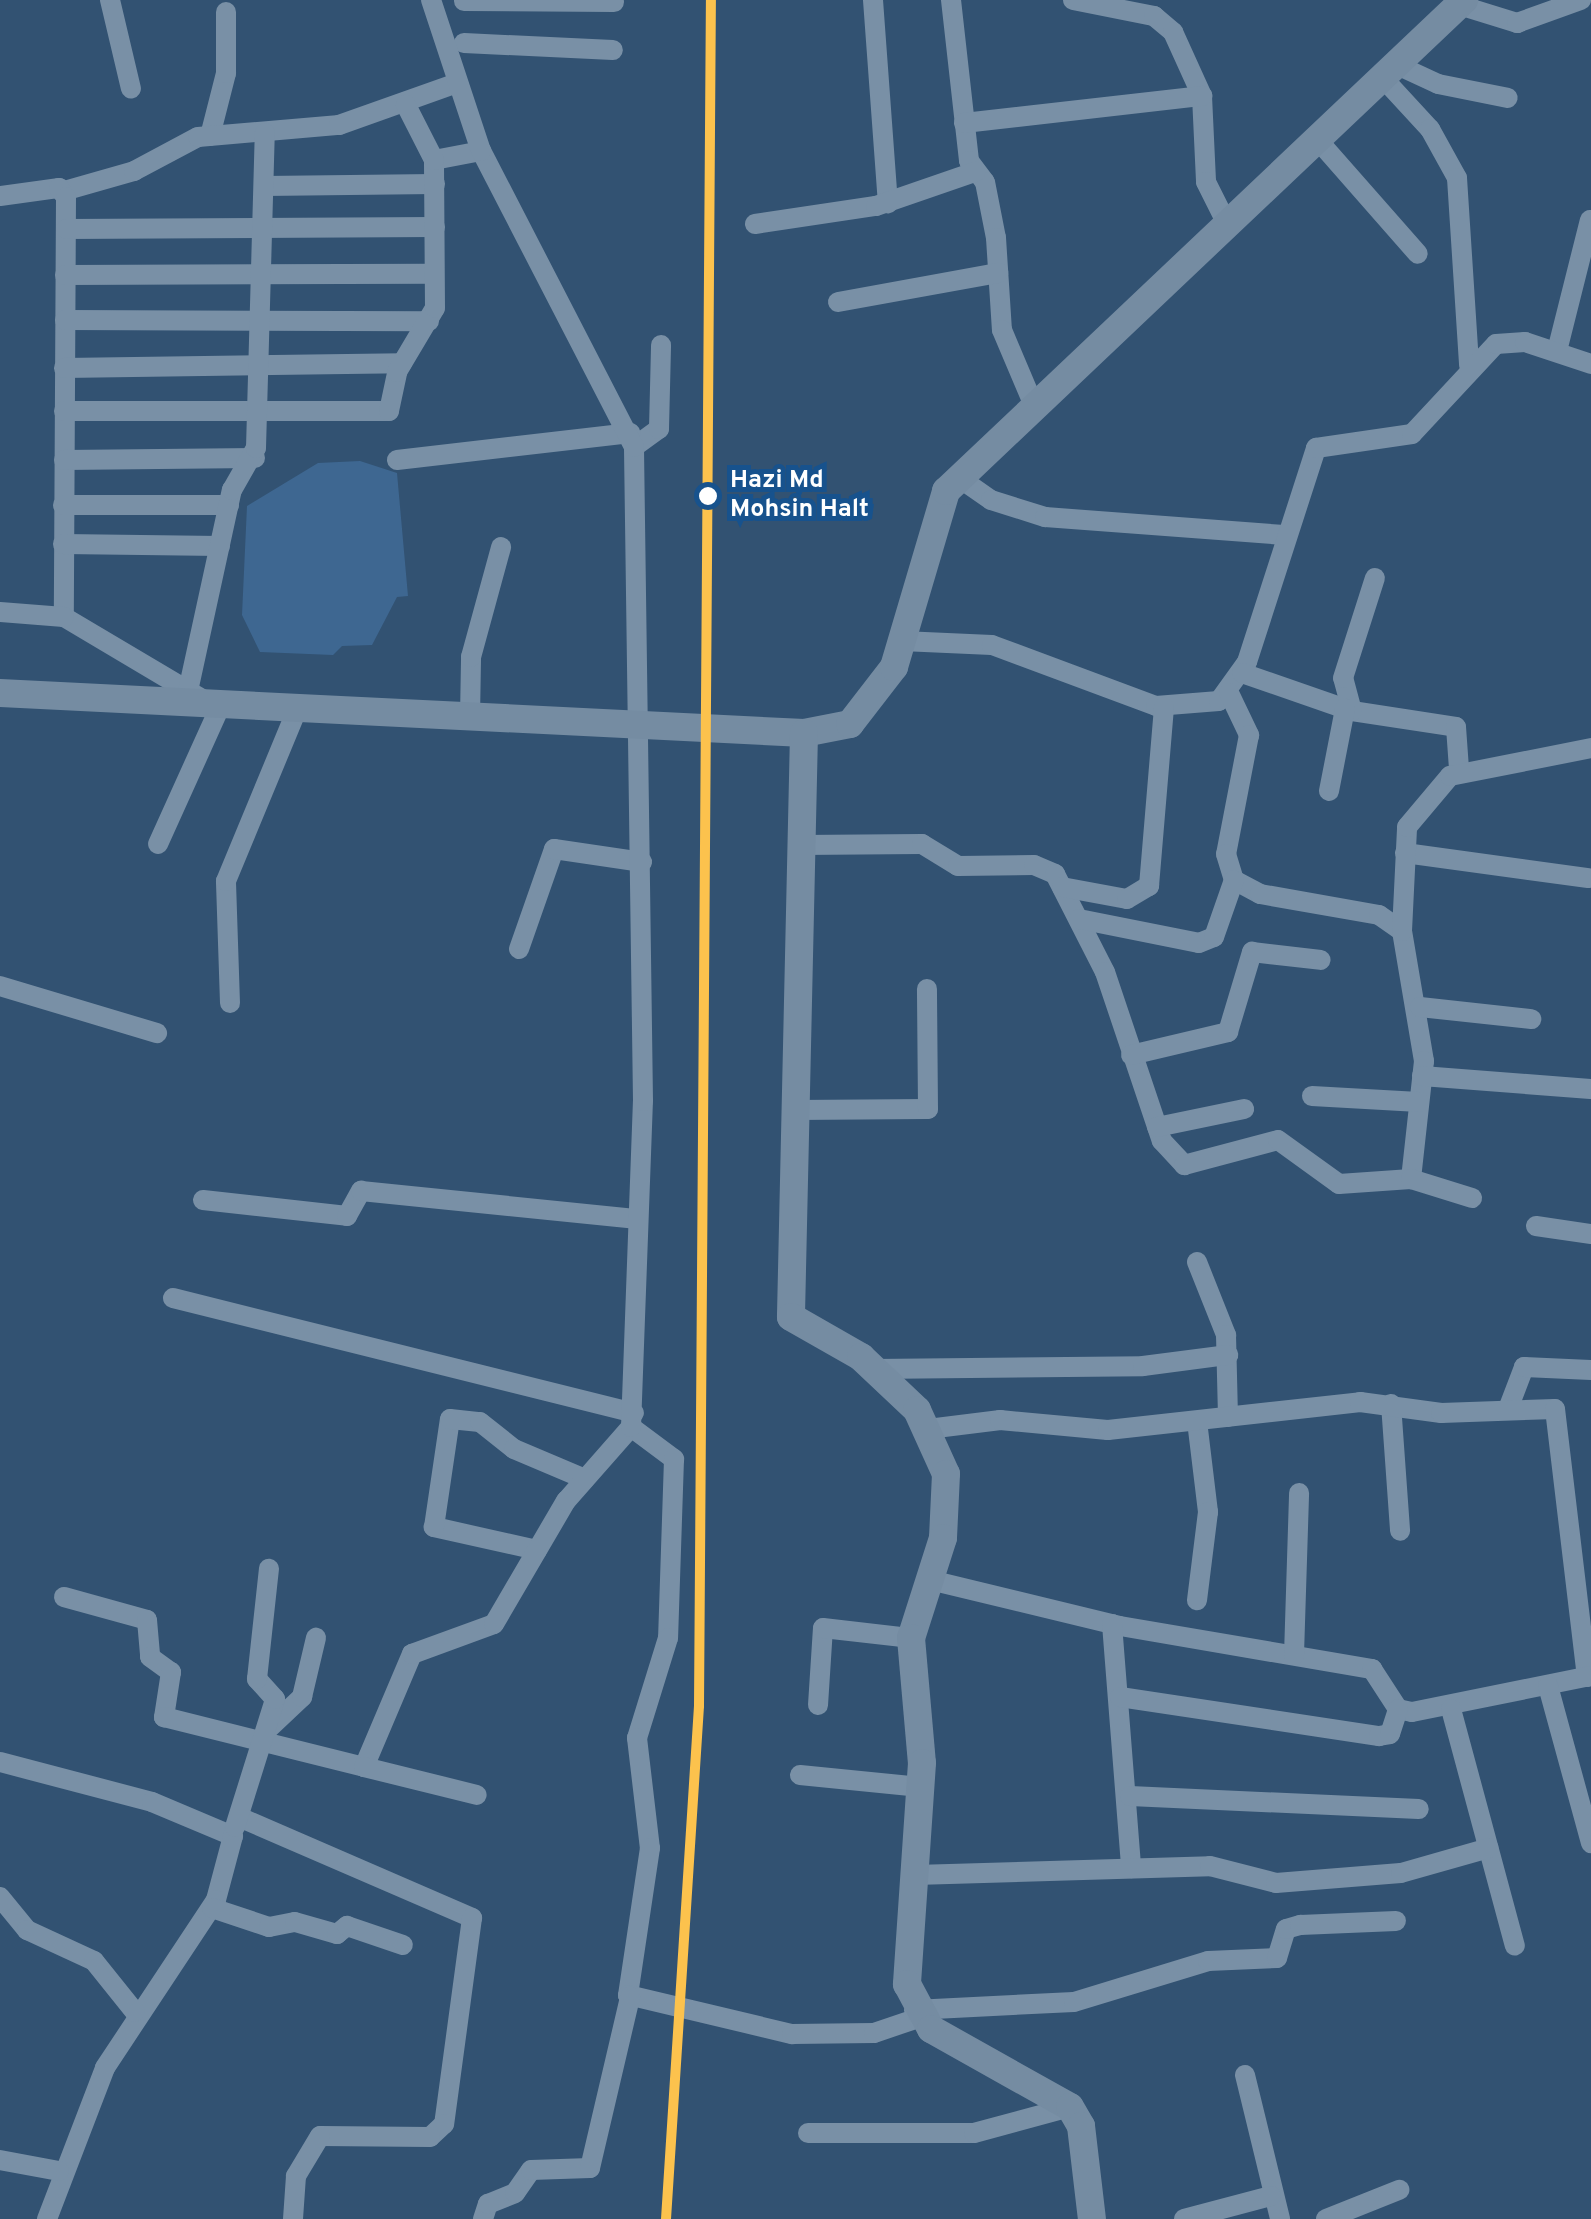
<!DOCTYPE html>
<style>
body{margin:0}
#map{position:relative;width:1591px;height:2219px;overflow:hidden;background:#325272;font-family:Overpass,sans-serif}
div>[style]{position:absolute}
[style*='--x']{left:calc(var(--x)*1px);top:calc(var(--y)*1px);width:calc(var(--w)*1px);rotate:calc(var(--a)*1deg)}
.water>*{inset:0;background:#3e6791}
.street>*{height:20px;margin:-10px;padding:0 10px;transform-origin:10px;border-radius:10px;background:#7990a6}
.secondary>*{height:28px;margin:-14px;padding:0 14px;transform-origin:14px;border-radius:14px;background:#758ca2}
.rail-1>*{height:10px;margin:-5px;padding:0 5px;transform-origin:5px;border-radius:5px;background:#fcc24d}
.dots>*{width:28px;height:28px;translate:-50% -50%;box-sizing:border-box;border:5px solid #17528d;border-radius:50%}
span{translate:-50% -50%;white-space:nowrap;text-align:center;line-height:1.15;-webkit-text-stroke:10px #17528d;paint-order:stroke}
.stop-label{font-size:25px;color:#fff;font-weight:700}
.left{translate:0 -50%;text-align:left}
</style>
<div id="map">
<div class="water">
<i style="clip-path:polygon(360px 461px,397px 473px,408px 596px,397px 597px,372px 645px,342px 646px,333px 655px,260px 652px,242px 615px,247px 506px,318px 463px)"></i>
</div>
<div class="street">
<i style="--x:110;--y:0;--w:91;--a:76.7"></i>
<i style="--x:873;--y:0;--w:204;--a:85.8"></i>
<i style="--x:951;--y:0;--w:162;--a:83.6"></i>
<i style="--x:969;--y:161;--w:26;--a:53"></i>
<i style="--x:985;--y:182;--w:57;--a:78.9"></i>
<i style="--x:996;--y:238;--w:92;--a:86.3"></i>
<i style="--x:1002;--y:330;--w:77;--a:67.1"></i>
<i style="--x:1073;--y:0;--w:83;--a:11.2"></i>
<i style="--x:1154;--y:16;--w:25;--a:40"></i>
<i style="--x:1173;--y:32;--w:70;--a:65.6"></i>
<i style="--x:1202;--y:96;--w:86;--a:87.3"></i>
<i style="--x:1206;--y:182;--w:45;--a:63.4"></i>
<i style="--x:464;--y:1;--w:150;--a:0.4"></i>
<i style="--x:1459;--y:5;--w:61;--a:17.2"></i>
<i style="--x:1517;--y:23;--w:68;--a:-19.8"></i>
<i style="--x:464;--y:43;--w:149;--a:2.7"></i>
<i style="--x:1395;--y:64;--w:47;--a:24.9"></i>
<i style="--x:1438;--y:84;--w:71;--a:11.3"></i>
<i style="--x:1382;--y:77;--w:71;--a:47.3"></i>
<i style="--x:1430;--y:129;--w:56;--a:61.1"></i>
<i style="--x:1457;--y:178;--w:188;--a:86.3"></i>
<i style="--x:964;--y:123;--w:240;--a:-6.5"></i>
<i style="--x:210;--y:136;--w:65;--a:-75.7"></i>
<i style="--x:226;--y:73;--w:61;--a:-90"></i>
<i style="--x:1316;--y:138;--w:154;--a:48.7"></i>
<i style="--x:434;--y:160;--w:48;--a:-10.8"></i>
<i style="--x:264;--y:186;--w:171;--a:-0.7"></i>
<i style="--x:64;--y:191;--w:73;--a:-15.9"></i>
<i style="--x:134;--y:171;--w:72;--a:-28"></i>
<i style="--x:198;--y:137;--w:142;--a:-4.9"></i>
<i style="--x:339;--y:125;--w:125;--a:-19.6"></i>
<i style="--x:0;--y:196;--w:60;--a:-7.7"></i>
<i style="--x:59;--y:188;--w:11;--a:52"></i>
<i style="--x:66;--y:197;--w:420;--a:90.3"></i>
<i style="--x:64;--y:617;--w:180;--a:30.7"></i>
<i style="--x:219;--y:709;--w:148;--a:114.3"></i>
<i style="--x:755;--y:224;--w:122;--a:-8.5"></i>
<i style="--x:876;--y:206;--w:105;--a:-19"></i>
<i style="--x:66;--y:229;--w:369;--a:-0.3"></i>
<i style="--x:65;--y:275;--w:368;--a:-0.2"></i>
<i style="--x:838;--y:302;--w:163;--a:-10.3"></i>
<i style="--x:65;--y:320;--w:364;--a:0.2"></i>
<i style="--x:1557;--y:351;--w:135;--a:-75.9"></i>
<i style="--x:64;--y:368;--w:338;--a:-0.8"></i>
<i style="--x:64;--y:411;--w:325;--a:0"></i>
<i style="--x:389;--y:411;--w:40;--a:-78"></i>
<i style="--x:397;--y:372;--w:74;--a:-59.3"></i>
<i style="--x:435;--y:308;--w:148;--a:-90.4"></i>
<i style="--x:434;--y:160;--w:62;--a:-117"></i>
<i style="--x:634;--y:447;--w:31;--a:-36"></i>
<i style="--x:659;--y:429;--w:84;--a:-88.6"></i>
<i style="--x:64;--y:460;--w:191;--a:-0.6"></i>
<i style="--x:397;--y:460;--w:235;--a:-6.6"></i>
<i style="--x:958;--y:477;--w:40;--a:34.9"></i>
<i style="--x:991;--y:500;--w:57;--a:17.5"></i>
<i style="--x:1045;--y:517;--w:243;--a:4.3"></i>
<i style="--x:63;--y:505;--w:166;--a:0"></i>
<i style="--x:63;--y:544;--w:157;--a:0.7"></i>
<i style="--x:0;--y:612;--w:64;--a:4.5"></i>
<i style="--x:902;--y:641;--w:90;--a:2.5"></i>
<i style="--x:992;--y:645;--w:175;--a:20.4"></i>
<i style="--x:1156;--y:706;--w:63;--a:-4.5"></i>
<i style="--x:1219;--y:701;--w:48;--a:-54.3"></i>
<i style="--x:1247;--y:662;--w:225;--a:-72.1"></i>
<i style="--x:1316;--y:448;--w:97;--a:-8.3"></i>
<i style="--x:1412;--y:434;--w:123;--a:-47"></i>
<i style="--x:1496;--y:344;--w:29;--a:-4"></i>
<i style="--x:1525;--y:342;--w:70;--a:18.4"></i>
<i style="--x:1242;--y:673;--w:116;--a:19.1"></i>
<i style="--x:1352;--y:711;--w:105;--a:8.7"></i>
<i style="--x:1456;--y:727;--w:42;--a:85.9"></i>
<i style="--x:188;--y:691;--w:206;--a:-77.7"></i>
<i style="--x:232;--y:490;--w:48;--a:-60.3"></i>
<i style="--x:256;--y:448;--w:315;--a:-88.4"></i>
<i style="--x:1229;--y:693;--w:47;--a:64.5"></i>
<i style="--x:1249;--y:735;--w:121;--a:100.9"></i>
<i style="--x:1226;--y:854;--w:27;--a:73"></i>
<i style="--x:1234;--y:880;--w:30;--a:28"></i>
<i style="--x:1260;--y:894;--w:121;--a:10"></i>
<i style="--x:1379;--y:915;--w:28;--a:35"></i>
<i style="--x:1402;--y:931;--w:132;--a:80.4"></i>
<i style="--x:1424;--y:1061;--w:119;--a:96.3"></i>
<i style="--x:1352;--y:711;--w:34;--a:-105"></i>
<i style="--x:1343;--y:678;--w:105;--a:-72.3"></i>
<i style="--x:470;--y:717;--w:60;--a:-89"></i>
<i style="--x:471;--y:657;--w:114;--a:-74.7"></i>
<i style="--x:1329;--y:791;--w:84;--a:-79"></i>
<i style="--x:801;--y:845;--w:121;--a:-0.5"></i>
<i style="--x:922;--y:844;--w:42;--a:31.4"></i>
<i style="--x:958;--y:866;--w:76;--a:-0.8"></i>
<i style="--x:1034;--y:865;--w:23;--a:23"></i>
<i style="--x:1055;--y:874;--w:110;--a:63"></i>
<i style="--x:1105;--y:972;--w:178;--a:71.4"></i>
<i style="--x:1162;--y:1141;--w:33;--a:47"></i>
<i style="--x:1184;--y:1165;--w:97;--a:-14.9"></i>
<i style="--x:1278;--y:1140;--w:75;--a:35.8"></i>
<i style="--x:1339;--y:1184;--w:72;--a:-4"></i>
<i style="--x:1411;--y:1179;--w:64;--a:17.3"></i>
<i style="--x:1405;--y:853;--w:185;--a:7.8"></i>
<i style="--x:1062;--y:887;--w:66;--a:10.5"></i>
<i style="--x:1127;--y:899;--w:26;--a:-31"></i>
<i style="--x:1149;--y:886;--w:179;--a:-85.2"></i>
<i style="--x:1079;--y:919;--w:122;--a:11.3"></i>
<i style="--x:1199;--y:943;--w:16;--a:-22"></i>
<i style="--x:1214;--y:937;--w:60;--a:-70.7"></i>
<i style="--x:1402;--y:931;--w:104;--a:-87.2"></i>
<i style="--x:1407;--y:827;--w:67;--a:-49.9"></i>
<i style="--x:1450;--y:776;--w:144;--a:-11.2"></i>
<i style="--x:519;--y:949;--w:106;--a:-70.7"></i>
<i style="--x:554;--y:849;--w:89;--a:8.4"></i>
<i style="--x:0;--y:986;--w:164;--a:16.7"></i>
<i style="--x:230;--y:1003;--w:122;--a:-91.9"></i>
<i style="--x:226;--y:881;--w:183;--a:-67.5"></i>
<i style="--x:1420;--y:1007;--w:112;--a:6.2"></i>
<i style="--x:1131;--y:1055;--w:100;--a:-13.3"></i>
<i style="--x:1228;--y:1032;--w:84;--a:-73.3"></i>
<i style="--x:1252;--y:952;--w:69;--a:6.6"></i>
<i style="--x:1422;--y:1076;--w:169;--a:4.4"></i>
<i style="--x:1312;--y:1096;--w:107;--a:3.2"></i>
<i style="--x:796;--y:1110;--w:132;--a:-0.4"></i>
<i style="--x:928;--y:1109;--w:120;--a:-90.5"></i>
<i style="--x:1157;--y:1127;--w:89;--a:-11.7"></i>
<i style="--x:203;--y:1200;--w:145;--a:6.3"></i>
<i style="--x:347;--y:1216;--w:29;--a:-61"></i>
<i style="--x:361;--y:1191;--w:278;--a:5.8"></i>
<i style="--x:1536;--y:1226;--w:56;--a:8.3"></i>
<i style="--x:1197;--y:1262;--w:79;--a:68.3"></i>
<i style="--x:1226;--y:1335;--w:82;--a:88.6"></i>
<i style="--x:173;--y:1298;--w:475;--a:14"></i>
<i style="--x:874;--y:1369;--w:269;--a:-0.6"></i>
<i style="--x:1143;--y:1366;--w:86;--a:-7.4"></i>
<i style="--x:1391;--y:1404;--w:127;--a:85.9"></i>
<i style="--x:1508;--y:1409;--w:45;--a:-69.1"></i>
<i style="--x:1524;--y:1367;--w:67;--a:2.6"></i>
<i style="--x:1197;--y:1421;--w:92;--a:83.1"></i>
<i style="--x:1208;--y:1512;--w:89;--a:97.1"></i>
<i style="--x:631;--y:1427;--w:54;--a:36.7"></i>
<i style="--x:674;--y:1459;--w:179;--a:91.9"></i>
<i style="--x:668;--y:1638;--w:105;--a:107.2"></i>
<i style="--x:637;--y:1738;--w:111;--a:83.3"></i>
<i style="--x:650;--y:1848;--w:149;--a:98.5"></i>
<i style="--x:628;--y:1995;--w:169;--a:13.4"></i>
<i style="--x:792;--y:2034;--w:82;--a:-0.7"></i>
<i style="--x:874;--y:2033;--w:46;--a:-18.8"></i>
<i style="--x:928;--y:1429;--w:73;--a:-7.1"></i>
<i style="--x:1000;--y:1420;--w:108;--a:5.3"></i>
<i style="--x:1108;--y:1430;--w:254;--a:-6.3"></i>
<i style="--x:1360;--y:1402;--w:82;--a:7.7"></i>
<i style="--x:1441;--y:1413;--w:114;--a:-2"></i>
<i style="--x:1555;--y:1409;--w:270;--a:83.2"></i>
<i style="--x:537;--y:1550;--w:106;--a:-167.4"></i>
<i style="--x:434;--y:1527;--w:109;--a:-81.6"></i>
<i style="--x:450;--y:1419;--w:30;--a:6"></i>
<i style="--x:480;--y:1422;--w:43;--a:38.5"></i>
<i style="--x:514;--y:1449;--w:77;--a:22.9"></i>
<i style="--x:930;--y:1580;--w:195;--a:13.6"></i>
<i style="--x:1120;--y:1626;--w:256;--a:9.7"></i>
<i style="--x:1372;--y:1669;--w:48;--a:57"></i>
<i style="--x:1398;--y:1709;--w:14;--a:12"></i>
<i style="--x:1412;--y:1712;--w:183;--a:-11.4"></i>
<i style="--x:64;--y:1597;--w:86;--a:15.5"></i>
<i style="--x:147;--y:1620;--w:37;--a:85"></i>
<i style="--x:150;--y:1657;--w:26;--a:36"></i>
<i style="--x:171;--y:1672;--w:46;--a:98.8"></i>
<i style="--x:164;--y:1717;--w:206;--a:14"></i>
<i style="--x:364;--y:1767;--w:123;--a:-67"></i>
<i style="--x:412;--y:1654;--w:87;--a:-20.1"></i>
<i style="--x:494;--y:1624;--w:143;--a:-59.7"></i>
<i style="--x:566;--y:1501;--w:98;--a:-48.7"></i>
<i style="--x:631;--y:1427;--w:326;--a:-87.9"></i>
<i style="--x:643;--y:1101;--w:654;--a:-90.79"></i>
<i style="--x:634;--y:447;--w:333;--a:-117.3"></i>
<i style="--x:481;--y:151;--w:159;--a:-108.3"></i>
<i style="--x:1112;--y:1624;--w:245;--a:85.5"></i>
<i style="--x:1294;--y:1655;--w:162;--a:-88.2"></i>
<i style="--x:1548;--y:1686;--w:163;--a:74.7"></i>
<i style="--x:1120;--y:1697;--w:262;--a:8.6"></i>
<i style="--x:1379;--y:1736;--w:11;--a:-10"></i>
<i style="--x:1390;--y:1734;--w:26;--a:-72"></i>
<i style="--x:818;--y:1705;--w:77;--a:-86.3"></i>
<i style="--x:823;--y:1628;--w:89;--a:6.5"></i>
<i style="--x:1451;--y:1709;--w:245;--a:74.9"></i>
<i style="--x:266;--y:1731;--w:50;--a:-43.4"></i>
<i style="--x:302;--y:1697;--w:61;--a:-76.7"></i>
<i style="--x:0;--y:1762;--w:157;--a:14.7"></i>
<i style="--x:152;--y:1802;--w:88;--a:22.8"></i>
<i style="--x:233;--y:1836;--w:66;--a:104.9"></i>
<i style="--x:216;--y:1900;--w:201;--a:123.5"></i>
<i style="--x:105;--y:2068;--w:162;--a:111"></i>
<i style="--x:364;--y:1767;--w:116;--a:13.9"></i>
<i style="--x:800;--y:1775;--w:121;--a:5.7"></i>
<i style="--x:1130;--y:1796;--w:289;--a:2.6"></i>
<i style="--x:239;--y:1817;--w:254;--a:23.4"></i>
<i style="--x:472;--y:1918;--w:208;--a:97.7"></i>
<i style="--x:444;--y:2124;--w:19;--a:137"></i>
<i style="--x:430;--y:2137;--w:110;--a:-179.5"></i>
<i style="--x:320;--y:2136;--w:47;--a:121"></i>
<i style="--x:296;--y:2176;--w:43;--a:94"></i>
<i style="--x:235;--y:1827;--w:134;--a:-72.6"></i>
<i style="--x:275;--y:1699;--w:27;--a:-132"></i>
<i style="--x:257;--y:1679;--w:111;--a:-83.8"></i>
<i style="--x:915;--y:1875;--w:295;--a:-1.7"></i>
<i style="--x:1210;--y:1866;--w:68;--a:14.4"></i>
<i style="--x:1276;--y:1883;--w:125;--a:-4.6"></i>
<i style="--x:1401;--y:1873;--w:91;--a:-15.9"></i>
<i style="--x:0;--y:1897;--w:43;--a:50.7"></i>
<i style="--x:27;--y:1930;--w:74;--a:24.8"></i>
<i style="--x:94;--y:1961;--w:65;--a:51.2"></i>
<i style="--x:212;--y:1908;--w:60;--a:18.4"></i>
<i style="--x:269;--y:1927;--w:26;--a:-11"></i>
<i style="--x:295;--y:1922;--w:44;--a:15.9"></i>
<i style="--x:337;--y:1934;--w:13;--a:-39"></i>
<i style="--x:347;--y:1926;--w:59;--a:18.7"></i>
<i style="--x:914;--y:2010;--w:160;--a:-2.9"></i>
<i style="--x:1074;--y:2002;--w:140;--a:-17"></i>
<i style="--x:1208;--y:1961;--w:69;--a:-2.5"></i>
<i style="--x:1277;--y:1958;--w:30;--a:-73"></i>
<i style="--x:1286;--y:1929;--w:15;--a:-16"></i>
<i style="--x:1300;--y:1925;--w:96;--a:-2.4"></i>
<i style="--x:1245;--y:2075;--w:148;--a:76.3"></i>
<i style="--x:808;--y:2133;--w:166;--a:0"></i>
<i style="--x:974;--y:2133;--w:99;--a:-15.2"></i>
<i style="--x:0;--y:2160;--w:60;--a:10.6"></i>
<i style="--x:483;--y:2219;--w:16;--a:-72"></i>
<i style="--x:488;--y:2204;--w:29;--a:-22"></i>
<i style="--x:515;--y:2193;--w:28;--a:-55"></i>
<i style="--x:531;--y:2170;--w:59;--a:-1.9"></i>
<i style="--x:590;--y:2168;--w:176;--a:-76.8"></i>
<i style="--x:1184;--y:2219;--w:90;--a:-14.8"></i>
<i style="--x:1326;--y:2219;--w:79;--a:-21.7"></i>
</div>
<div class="secondary">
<i style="--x:0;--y:693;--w:805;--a:2.85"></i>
<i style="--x:804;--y:733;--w:47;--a:-11.1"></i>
<i style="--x:850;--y:724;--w:72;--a:-52.3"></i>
<i style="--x:894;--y:667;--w:184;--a:-73.5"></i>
<i style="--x:946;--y:491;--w:714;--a:-43.47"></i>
<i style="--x:804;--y:733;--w:584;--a:91.28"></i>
<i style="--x:791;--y:1317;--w:81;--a:29.7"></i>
<i style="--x:861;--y:1357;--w:77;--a:43.4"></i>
<i style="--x:917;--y:1410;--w:70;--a:65.6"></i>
<i style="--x:946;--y:1474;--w:64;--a:92.7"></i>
<i style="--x:943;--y:1538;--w:105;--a:107.7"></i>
<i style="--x:911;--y:1638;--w:125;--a:85"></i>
<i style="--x:922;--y:1763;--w:222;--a:93.9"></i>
<i style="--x:907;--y:1984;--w:51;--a:61.9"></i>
<i style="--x:931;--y:2029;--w:159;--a:29.3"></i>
<i style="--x:1070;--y:2107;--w:22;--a:60"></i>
<i style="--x:1081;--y:2126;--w:94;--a:83.3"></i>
</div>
<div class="rail-1">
<i style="--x:666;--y:2219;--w:514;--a:-86.32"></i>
<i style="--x:699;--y:1706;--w:1706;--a:-89.6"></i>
</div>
<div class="dots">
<i style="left:708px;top:496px;background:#fff"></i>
</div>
<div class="stop-label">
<span class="left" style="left:730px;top:496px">Hazi Md<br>Mohsin Halt</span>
</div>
</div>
